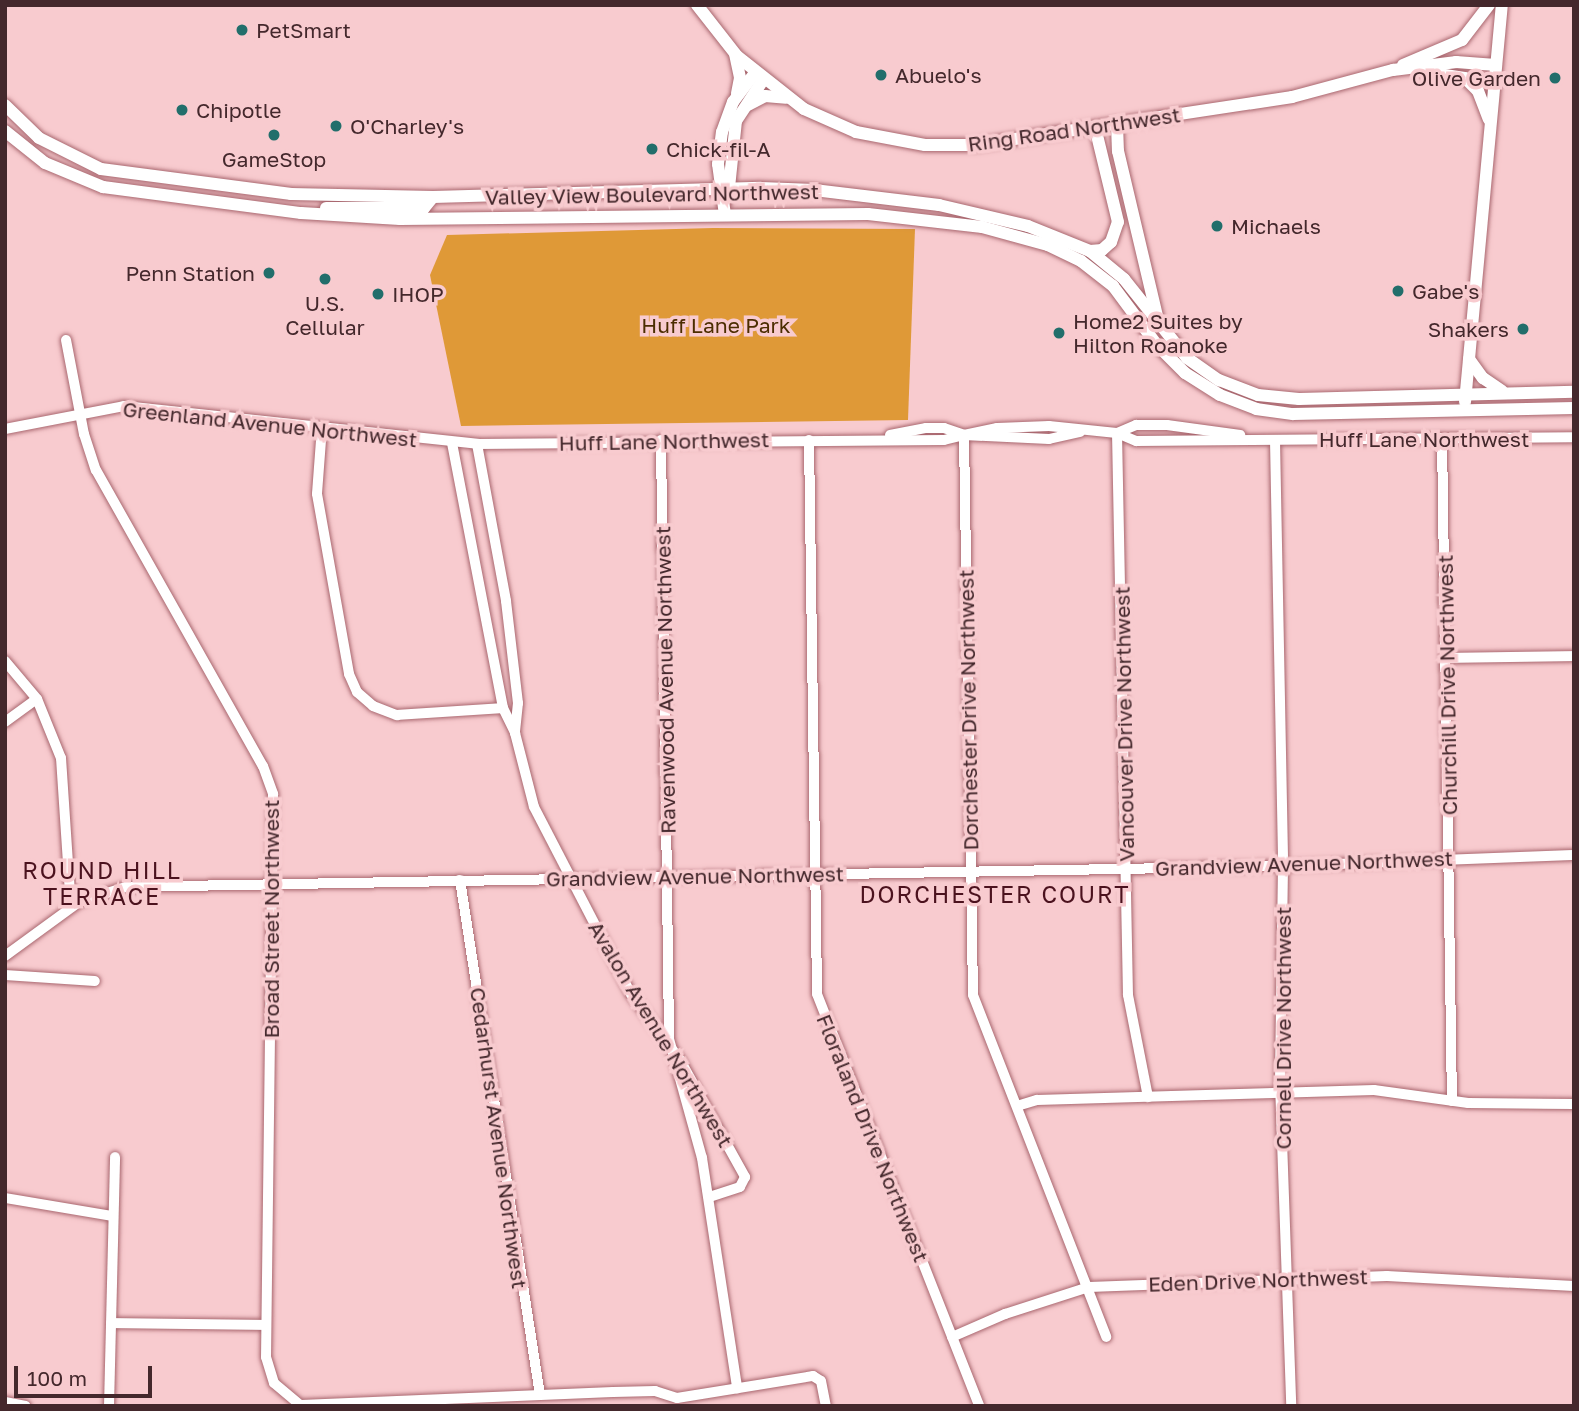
<!DOCTYPE html>
<style>
body{margin:0}
#map{position:relative;width:1579px;height:1411px;overflow:hidden;background:#f8cbcf;font-family:"Golos Text",sans-serif}
div>[style]{position:absolute}
[style*='--x']{left:calc(var(--x)*1px);top:calc(var(--y)*1px);width:calc(var(--w)*1px);rotate:calc(var(--a)*1deg)}
.green>*{inset:0;background:#df9937}
.roads{filter:drop-shadow(0 0 2px #a9676f) drop-shadow(0 0 2px #a9676f)}
.street>*{height:10px;margin:-5px;padding:0 5px;transform-origin:5px;border-radius:5px;background:#fff}
.secondary>*{height:12px;margin:-6px;padding:0 6px;transform-origin:6px;border-radius:6px;background:#fff}
.dots>*{width:19px;height:19px;translate:-50% -50%;box-sizing:border-box;border:4px solid #f8cbcf;border-radius:50%}
span{translate:-50% -50%;white-space:nowrap;text-align:center;line-height:1.15;-webkit-text-stroke:7px #f8cbcf;paint-order:stroke}
.poi-label{font-size:21px;color:#44282c}
.left{translate:0 -50%;text-align:left}
.right{translate:-100% -50%;text-align:right}
.street-label{font-size:21px;color:#44282c}
.park-label{font-size:21px;color:#4c2d00}
.neighbourhood-label{font-size:23px;color:#4b121e;letter-spacing:2px}
.frame{position:absolute;inset:0;border:7px solid #44282c;pointer-events:none}
.scale{position:absolute;left:14px;top:1366px;width:138px;height:32px;box-sizing:border-box;border:4px solid #44282c;border-top:0;padding-left:9px;font-size:21px;line-height:24px;white-space:nowrap;color:#44282c;-webkit-text-stroke:5px #f8cbcf;paint-order:stroke}
</style>
<div id="map">
<div class="green">
<i style="clip-path:polygon(713px 228px,915px 229px,908px 420px,461px 426px,430px 275px,447px 235px)"></i>
</div>
<div class="roads">
<div class="street">
<i style="--x:66;--y:340;--w:96;--a:79.2"></i>
<i style="--x:84;--y:434;--w:38;--a:72"></i>
<i style="--x:96;--y:470;--w:340;--a:60.6"></i>
<i style="--x:263;--y:766;--w:30;--a:70"></i>
<i style="--x:273;--y:794;--w:563;--a:90.71"></i>
<i style="--x:266;--y:1357;--w:27;--a:73"></i>
<i style="--x:274;--y:1383;--w:35;--a:40"></i>
<i style="--x:322;--y:427;--w:67;--a:94.3"></i>
<i style="--x:317;--y:494;--w:183;--a:79.9"></i>
<i style="--x:349;--y:674;--w:20;--a:66"></i>
<i style="--x:357;--y:692;--w:21;--a:41"></i>
<i style="--x:373;--y:706;--w:26;--a:21"></i>
<i style="--x:397;--y:715;--w:106;--a:-3.8"></i>
<i style="--x:5;--y:429;--w:121;--a:-10.9"></i>
<i style="--x:124;--y:406;--w:355;--a:6.1"></i>
<i style="--x:477;--y:444;--w:467;--a:-0.5"></i>
<i style="--x:944;--y:440;--w:21;--a:-14"></i>
<i style="--x:964;--y:435;--w:85;--a:2.7"></i>
<i style="--x:1049;--y:439;--w:32;--a:-13"></i>
<i style="--x:1117;--y:433;--w:562;--a:88.88"></i>
<i style="--x:1128;--y:995;--w:104;--a:78.9"></i>
<i style="--x:1117;--y:433;--w:21;--a:-23"></i>
<i style="--x:1136;--y:425;--w:31;--a:0"></i>
<i style="--x:1167;--y:425;--w:74;--a:7.8"></i>
<i style="--x:890;--y:435;--w:37;--a:-11"></i>
<i style="--x:926;--y:428;--w:18;--a:0"></i>
<i style="--x:944;--y:428;--w:21;--a:19"></i>
<i style="--x:964;--y:435;--w:34;--a:-12"></i>
<i style="--x:997;--y:428;--w:52;--a:-2.2"></i>
<i style="--x:1049;--y:426;--w:68;--a:5.9"></i>
<i style="--x:1117;--y:433;--w:21;--a:23"></i>
<i style="--x:1136;--y:441;--w:438;--a:-0.5"></i>
<i style="--x:964;--y:435;--w:560;--a:89.08"></i>
<i style="--x:973;--y:995;--w:367;--a:68.7"></i>
<i style="--x:1442;--y:438;--w:663;--a:89.14"></i>
<i style="--x:661;--y:440;--w:599;--a:89.23"></i>
<i style="--x:669;--y:1039;--w:123;--a:74.5"></i>
<i style="--x:702;--y:1158;--w:233;--a:81.3"></i>
<i style="--x:809;--y:440;--w:554;--a:89.17"></i>
<i style="--x:817;--y:994;--w:443;--a:68.5"></i>
<i style="--x:1275;--y:440;--w:426;--a:88.9"></i>
<i style="--x:1283;--y:866;--w:217;--a:90.8"></i>
<i style="--x:1280;--y:1083;--w:323;--a:88"></i>
<i style="--x:452;--y:443;--w:270;--a:79.1"></i>
<i style="--x:503;--y:708;--w:28;--a:64"></i>
<i style="--x:515;--y:733;--w:76;--a:75.6"></i>
<i style="--x:534;--y:807;--w:211;--a:62.6"></i>
<i style="--x:631;--y:994;--w:82;--a:53.4"></i>
<i style="--x:680;--y:1060;--w:134;--a:60.9"></i>
<i style="--x:745;--y:1177;--w:11;--a:117"></i>
<i style="--x:740;--y:1187;--w:33;--a:162"></i>
<i style="--x:477;--y:444;--w:160;--a:79.5"></i>
<i style="--x:506;--y:601;--w:103;--a:83.3"></i>
<i style="--x:518;--y:703;--w:30;--a:96"></i>
<i style="--x:1447;--y:658;--w:127;--a:-0.9"></i>
<i style="--x:5;--y:661;--w:50;--a:49.9"></i>
<i style="--x:37;--y:699;--w:64;--a:67.9"></i>
<i style="--x:61;--y:758;--w:149;--a:86.2"></i>
<i style="--x:5;--y:722;--w:39;--a:-36"></i>
<i style="--x:460;--y:880;--w:521;--a:81.17"></i>
<i style="--x:5;--y:956;--w:92;--a:-36.1"></i>
<i style="--x:79;--y:902;--w:49;--a:-17.7"></i>
<i style="--x:126;--y:887;--w:1157;--a:-1.04"></i>
<i style="--x:1283;--y:866;--w:291;--a:-2.2"></i>
<i style="--x:5;--y:975;--w:90;--a:3.8"></i>
<i style="--x:1017;--y:1106;--w:21;--a:-17"></i>
<i style="--x:1037;--y:1100;--w:337;--a:-1.7"></i>
<i style="--x:1374;--y:1090;--w:95;--a:7.9"></i>
<i style="--x:1468;--y:1103;--w:106;--a:0.5"></i>
<i style="--x:5;--y:1198;--w:109;--a:9.5"></i>
<i style="--x:111;--y:1323;--w:155;--a:0.7"></i>
<i style="--x:952;--y:1337;--w:58;--a:-23.5"></i>
<i style="--x:1005;--y:1314;--w:88;--a:-17.8"></i>
<i style="--x:1089;--y:1287;--w:298;--a:-2.1"></i>
<i style="--x:1387;--y:1276;--w:187;--a:3.1"></i>
<i style="--x:5;--y:1402;--w:21;--a:11"></i>
<i style="--x:301;--y:1405;--w:312;--a:-2.4"></i>
<i style="--x:613;--y:1392;--w:42;--a:-1.4"></i>
<i style="--x:655;--y:1391;--w:23;--a:18"></i>
<i style="--x:677;--y:1398;--w:138;--a:-9.2"></i>
<i style="--x:813;--y:1376;--w:9;--a:32"></i>
<i style="--x:821;--y:1381;--w:25;--a:79"></i>
<i style="--x:109;--y:1406;--w:249;--a:-88.6"></i>
</div>
<div class="secondary">
<i style="--x:697;--y:5;--w:65;--a:51.9"></i>
<i style="--x:737;--y:56;--w:85;--a:38.3"></i>
<i style="--x:804;--y:109;--w:57;--a:23.9"></i>
<i style="--x:856;--y:132;--w:70;--a:10.7"></i>
<i style="--x:925;--y:145;--w:50;--a:0"></i>
<i style="--x:975;--y:145;--w:321;--a:-8.6"></i>
<i style="--x:1292;--y:97;--w:105;--a:-15"></i>
<i style="--x:1393;--y:70;--w:64;--a:-7.2"></i>
<i style="--x:1456;--y:62;--w:40;--a:4.3"></i>
<i style="--x:735;--y:54;--w:25;--a:78"></i>
<i style="--x:740;--y:78;--w:16;--a:101"></i>
<i style="--x:1403;--y:65;--w:64;--a:-23"></i>
<i style="--x:1462;--y:40;--w:44;--a:-52.4"></i>
<i style="--x:1425;--y:72;--w:40;--a:8.5"></i>
<i style="--x:1465;--y:78;--w:18;--a:45"></i>
<i style="--x:1478;--y:91;--w:30;--a:69"></i>
<i style="--x:5;--y:105;--w:47;--a:44.1"></i>
<i style="--x:39;--y:138;--w:69;--a:26.6"></i>
<i style="--x:101;--y:169;--w:192;--a:7.5"></i>
<i style="--x:291;--y:194;--w:142;--a:1.2"></i>
<i style="--x:433;--y:197;--w:328;--a:-1.6"></i>
<i style="--x:761;--y:188;--w:53;--a:2.2"></i>
<i style="--x:814;--y:190;--w:126;--a:6.8"></i>
<i style="--x:939;--y:205;--w:91;--a:13.3"></i>
<i style="--x:1028;--y:226;--w:67;--a:22"></i>
<i style="--x:1090;--y:251;--w:44;--a:39.5"></i>
<i style="--x:1124;--y:279;--w:101;--a:51.4"></i>
<i style="--x:1187;--y:358;--w:39;--a:35"></i>
<i style="--x:1219;--y:380;--w:42;--a:21"></i>
<i style="--x:1258;--y:395;--w:41;--a:5.6"></i>
<i style="--x:1299;--y:399;--w:275;--a:-1.5"></i>
<i style="--x:748;--y:105;--w:19;--a:-28"></i>
<i style="--x:765;--y:96;--w:21;--a:5"></i>
<i style="--x:1117;--y:124;--w:27;--a:88"></i>
<i style="--x:1118;--y:151;--w:170;--a:76.7"></i>
<i style="--x:5;--y:131;--w:51;--a:38.7"></i>
<i style="--x:45;--y:163;--w:63;--a:22.5"></i>
<i style="--x:103;--y:187;--w:200;--a:7.5"></i>
<i style="--x:301;--y:213;--w:99;--a:3.5"></i>
<i style="--x:400;--y:219;--w:468;--a:-0.6"></i>
<i style="--x:868;--y:214;--w:115;--a:6.5"></i>
<i style="--x:982;--y:227;--w:68;--a:15.3"></i>
<i style="--x:1048;--y:245;--w:37;--a:26"></i>
<i style="--x:1081;--y:261;--w:41;--a:38"></i>
<i style="--x:1113;--y:286;--w:74;--a:53.3"></i>
<i style="--x:1157;--y:345;--w:40;--a:45"></i>
<i style="--x:1185;--y:373;--w:41;--a:32.2"></i>
<i style="--x:1220;--y:395;--w:39;--a:21"></i>
<i style="--x:1256;--y:409;--w:37;--a:8"></i>
<i style="--x:1293;--y:414;--w:281;--a:-1.2"></i>
<i style="--x:728;--y:197;--w:76;--a:-84"></i>
<i style="--x:736;--y:121;--w:49;--a:-56.6"></i>
<i style="--x:326;--y:208;--w:98;--a:0"></i>
<i style="--x:424;--y:208;--w:14;--a:-51"></i>
<i style="--x:725;--y:215;--w:51;--a:-97.8"></i>
<i style="--x:718;--y:164;--w:32;--a:-83"></i>
<i style="--x:722;--y:132;--w:32;--a:-70"></i>
<i style="--x:733;--y:102;--w:36;--a:-53"></i>
<i style="--x:1090;--y:251;--w:12;--a:-5"></i>
<i style="--x:1102;--y:250;--w:12;--a:-42"></i>
<i style="--x:1111;--y:242;--w:21;--a:-71"></i>
<i style="--x:1118;--y:222;--w:98;--a:-103.6"></i>
<i style="--x:1469;--y:359;--w:24;--a:54"></i>
<i style="--x:1483;--y:378;--w:23;--a:34"></i>
<i style="--x:1465;--y:402;--w:399;--a:-84.7"></i>
</div>
</div>
<div class="dots">
<i style="left:242px;top:30px;background:#226e6b"></i>
<i style="left:881px;top:75px;background:#226e6b"></i>
<i style="left:1555px;top:78px;background:#226e6b"></i>
<i style="left:182px;top:110px;background:#226e6b"></i>
<i style="left:336px;top:126px;background:#226e6b"></i>
<i style="left:274px;top:135px;background:#226e6b"></i>
<i style="left:652px;top:149px;background:#226e6b"></i>
<i style="left:1217px;top:226px;background:#226e6b"></i>
<i style="left:269px;top:273px;background:#226e6b"></i>
<i style="left:325px;top:279px;background:#226e6b"></i>
<i style="left:1398px;top:291px;background:#226e6b"></i>
<i style="left:378px;top:294px;background:#226e6b"></i>
<i style="left:1523px;top:329px;background:#226e6b"></i>
<i style="left:1059px;top:333px;background:#226e6b"></i>
</div>
<div class="poi-label">
<span class="left" style="left:256px;top:30px">PetSmart</span>
<span class="left" style="left:895px;top:75px">Abuelo's</span>
<span class="right" style="left:1541px;top:78px">Olive Garden</span>
<span class="left" style="left:196px;top:110px">Chipotle</span>
<span class="left" style="left:350px;top:126px">O'Charley's</span>
<span class="left" style="left:666px;top:149px">Chick-fil-A</span>
<span style="left:274px;top:159px">GameStop</span>
<span class="left" style="left:1231px;top:226px">Michaels</span>
<span class="right" style="left:255px;top:273px">Penn Station</span>
<span class="left" style="left:1412px;top:291px">Gabe's</span>
<span class="left" style="left:392px;top:294px">IHOP</span>
<span style="left:325px;top:315px">U.S.<br>Cellular</span>
<span class="left" style="left:1073px;top:333px">Home2 Suites by<br>Hilton Roanoke</span>
<span class="right" style="left:1509px;top:329px">Shakers</span>
</div>
<div class="street-label">
<span style="left:1074px;top:129px;rotate:-8deg">Ring Road Northwest</span>
<span style="left:652px;top:194px;rotate:-1deg">Valley View Boulevard Northwest</span>
<span style="left:270px;top:424px;rotate:6deg">Greenland Avenue Northwest</span>
<span style="left:1424px;top:439px">Huff Lane Northwest</span>
<span style="left:664px;top:441px;rotate:-1deg">Huff Lane Northwest</span>
<span style="left:665px;top:680px;rotate:-91deg">Ravenwood Avenue Northwest</span>
<span style="left:1447px;top:685px;rotate:-91deg">Churchill Drive Northwest</span>
<span style="left:968px;top:710px;rotate:-91deg">Dorchester Drive Northwest</span>
<span style="left:1124px;top:724px;rotate:-91deg">Vancouver Drive Northwest</span>
<span style="left:1304px;top:863px;rotate:-2deg">Grandview Avenue Northwest</span>
<span style="left:695px;top:876px;rotate:-1deg">Grandview Avenue Northwest</span>
<span style="left:271px;top:919px;rotate:-90deg">Broad Street Northwest</span>
<span style="left:1283px;top:1028px;rotate:-90deg">Cornell Drive Northwest</span>
<span style="left:661px;top:1034px;rotate:59deg">Avalon Avenue Northwest</span>
<span style="left:499px;top:1138px;rotate:82deg">Cedarhurst Avenue Northwest</span>
<span style="left:873px;top:1138px;rotate:68deg">Floraland Drive Northwest</span>
<span style="left:1258px;top:1280px;rotate:-2deg">Eden Drive Northwest</span>
</div>
<div class="park-label">
<span style="left:716px;top:325px">Huff Lane Park</span>
</div>
<div class="neighbourhood-label">
<span style="left:102px;top:883px">ROUND HILL<br>TERRACE</span>
<span style="left:995px;top:894px">DORCHESTER COURT</span>
</div>
<div class="frame"></div>
<div class="scale">100 m</div>
</div>
